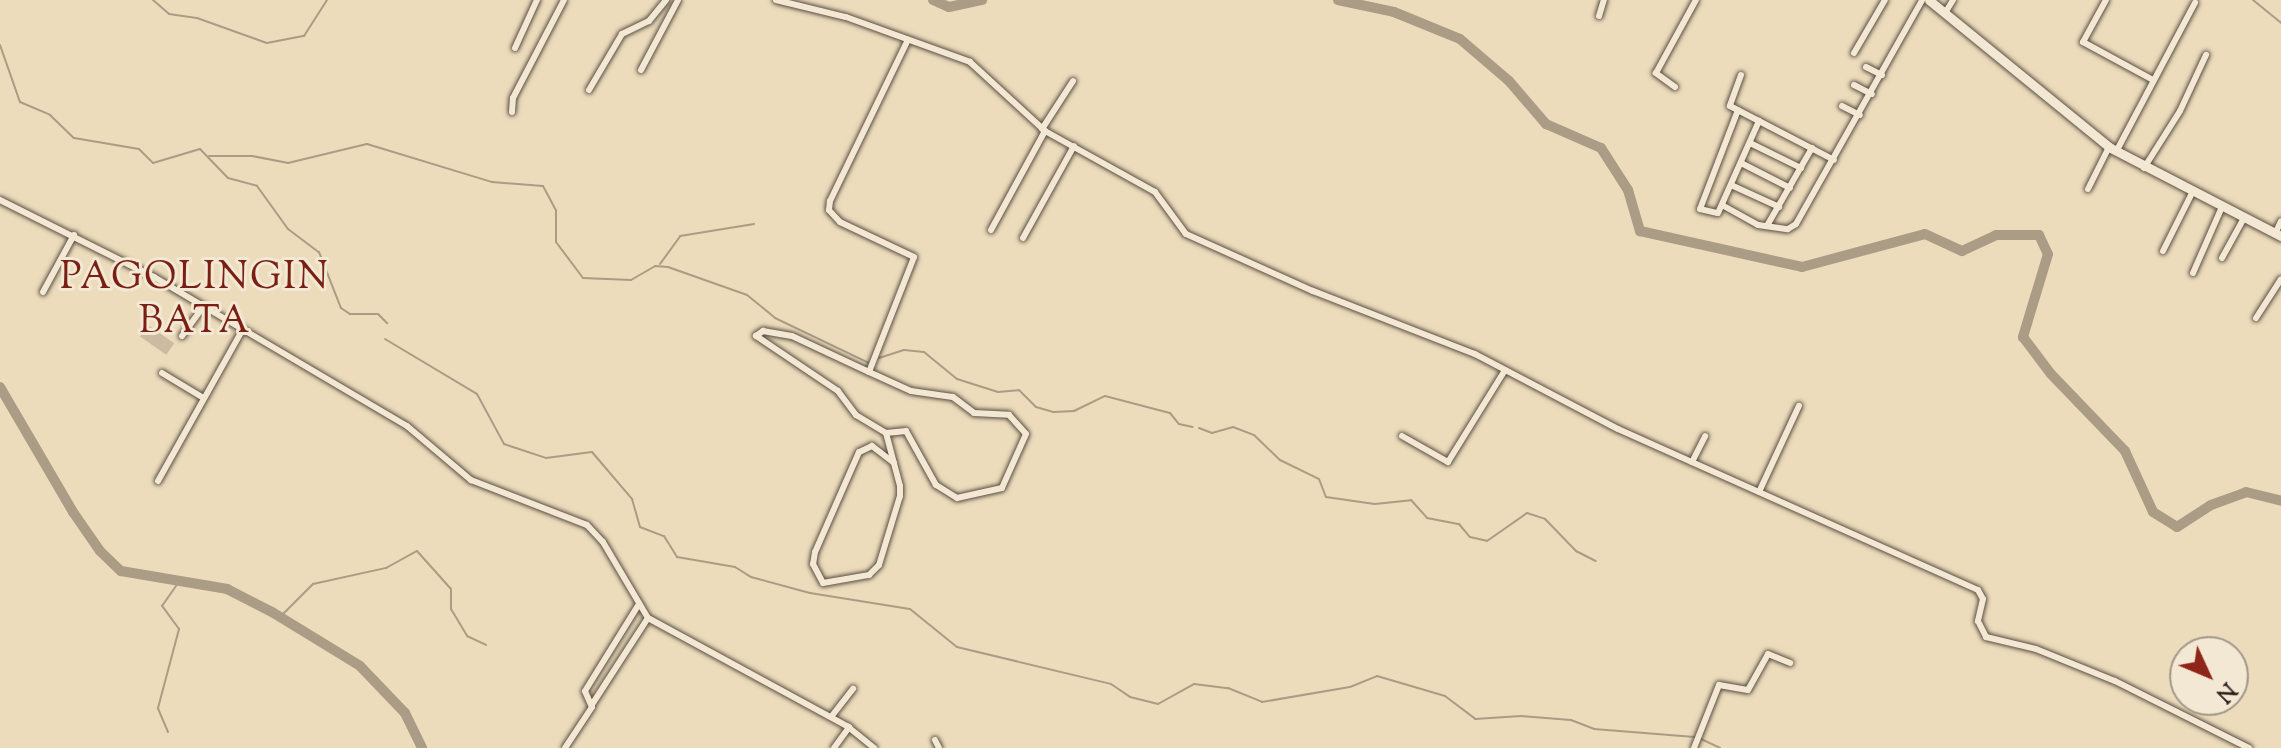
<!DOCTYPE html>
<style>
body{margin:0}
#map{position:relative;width:2281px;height:748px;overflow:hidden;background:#ecdcbc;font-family:"Sorts Mill Goudy",serif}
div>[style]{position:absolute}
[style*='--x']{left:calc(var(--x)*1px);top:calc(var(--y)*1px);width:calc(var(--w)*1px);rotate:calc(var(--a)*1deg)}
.green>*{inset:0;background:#cbbca1;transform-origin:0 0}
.stream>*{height:2px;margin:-1px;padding:0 1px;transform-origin:1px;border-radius:1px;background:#aa9c85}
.river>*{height:10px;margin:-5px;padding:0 5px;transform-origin:5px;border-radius:5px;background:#aa9c85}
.roads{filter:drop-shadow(0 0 2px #5b4f43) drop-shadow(0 0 2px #5b4f43)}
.street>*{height:6px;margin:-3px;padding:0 3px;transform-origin:3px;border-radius:3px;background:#f3e8d3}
.secondary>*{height:9px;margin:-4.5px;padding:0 4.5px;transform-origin:4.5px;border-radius:4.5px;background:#f3e8d3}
span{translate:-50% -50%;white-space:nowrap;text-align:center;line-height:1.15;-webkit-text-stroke:6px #f3e8d3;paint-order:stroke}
.quarter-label{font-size:38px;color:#7a1f14;letter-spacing:2px}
.north{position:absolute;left:2169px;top:636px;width:80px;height:80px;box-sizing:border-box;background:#f3e8d3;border:2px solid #a39889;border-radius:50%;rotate:134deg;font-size:22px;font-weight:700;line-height:32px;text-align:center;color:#2b201b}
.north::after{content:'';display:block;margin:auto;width:28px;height:36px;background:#8f2418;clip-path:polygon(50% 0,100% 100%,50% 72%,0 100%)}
</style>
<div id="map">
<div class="green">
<i style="left:148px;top:325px;width:32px;height:14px;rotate:35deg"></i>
</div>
<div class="stream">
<i style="--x:153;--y:0;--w:21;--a:41"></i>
<i style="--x:169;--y:14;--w:28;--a:8"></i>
<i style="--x:197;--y:18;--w:74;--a:19.7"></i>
<i style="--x:267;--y:43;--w:38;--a:-11"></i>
<i style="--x:304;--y:36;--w:43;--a:-57.4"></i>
<i style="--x:2253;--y:0;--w:36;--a:39"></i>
<i style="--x:0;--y:45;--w:60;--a:70.7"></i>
<i style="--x:20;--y:102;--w:33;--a:23"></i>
<i style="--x:50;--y:115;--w:33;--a:44"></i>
<i style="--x:74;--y:138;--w:66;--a:9.6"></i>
<i style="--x:139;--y:149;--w:20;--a:45"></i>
<i style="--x:153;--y:163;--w:49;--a:-16.6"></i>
<i style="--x:200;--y:149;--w:40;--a:46"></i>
<i style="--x:228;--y:178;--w:30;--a:15"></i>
<i style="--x:257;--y:186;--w:53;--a:54.2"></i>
<i style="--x:288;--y:229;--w:39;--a:37"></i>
<i style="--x:319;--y:252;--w:60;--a:68.6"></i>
<i style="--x:341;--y:308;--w:11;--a:34"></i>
<i style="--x:350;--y:314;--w:28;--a:0"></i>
<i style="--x:378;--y:314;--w:13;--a:45"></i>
<i style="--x:209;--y:156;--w:43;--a:0"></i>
<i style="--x:252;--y:156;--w:37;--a:11"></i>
<i style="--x:288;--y:163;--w:81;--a:-13.5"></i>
<i style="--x:367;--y:144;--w:131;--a:16.9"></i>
<i style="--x:492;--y:182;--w:51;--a:4.5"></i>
<i style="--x:543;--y:186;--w:27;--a:62"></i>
<i style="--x:556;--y:210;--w:32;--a:90"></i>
<i style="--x:556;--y:242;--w:45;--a:53.1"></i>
<i style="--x:583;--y:278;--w:48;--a:2.4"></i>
<i style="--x:631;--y:280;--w:28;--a:-30"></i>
<i style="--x:655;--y:266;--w:13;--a:4"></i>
<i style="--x:668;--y:267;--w:84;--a:19.5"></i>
<i style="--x:747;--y:295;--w:36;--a:39"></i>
<i style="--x:775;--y:318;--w:104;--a:25.6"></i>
<i style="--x:660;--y:264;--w:34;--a:-54"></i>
<i style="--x:680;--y:236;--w:75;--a:-9.2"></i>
<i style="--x:385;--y:339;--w:107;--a:30.9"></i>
<i style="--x:477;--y:394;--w:57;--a:61.6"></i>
<i style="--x:504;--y:444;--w:44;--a:18.4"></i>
<i style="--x:546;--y:458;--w:46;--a:-7.4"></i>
<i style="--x:592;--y:452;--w:62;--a:49.6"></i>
<i style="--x:632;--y:499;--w:29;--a:74"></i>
<i style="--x:640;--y:527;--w:26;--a:21"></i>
<i style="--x:664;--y:536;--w:25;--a:58"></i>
<i style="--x:677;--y:557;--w:59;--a:9.8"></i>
<i style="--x:735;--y:567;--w:19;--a:32"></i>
<i style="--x:751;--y:577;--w:61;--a:15.2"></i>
<i style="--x:810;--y:593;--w:101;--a:9.1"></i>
<i style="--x:910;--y:609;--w:60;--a:39"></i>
<i style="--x:957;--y:647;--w:158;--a:13.5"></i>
<i style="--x:1111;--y:684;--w:23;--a:34"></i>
<i style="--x:1130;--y:697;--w:29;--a:14"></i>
<i style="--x:1158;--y:704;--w:41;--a:-29.1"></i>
<i style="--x:1194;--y:684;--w:34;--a:7"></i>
<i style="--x:1228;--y:688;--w:37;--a:22"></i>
<i style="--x:1262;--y:702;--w:89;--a:-9.7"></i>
<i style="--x:1350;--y:687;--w:29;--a:-22"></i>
<i style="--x:1377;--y:676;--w:71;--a:16.4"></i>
<i style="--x:1445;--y:696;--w:38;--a:37"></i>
<i style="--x:1475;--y:719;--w:46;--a:-3.7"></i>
<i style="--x:1521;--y:716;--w:50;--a:4.6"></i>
<i style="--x:1571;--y:720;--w:25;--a:21"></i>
<i style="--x:1594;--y:729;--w:101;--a:4.5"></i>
<i style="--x:879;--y:358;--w:26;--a:-18"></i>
<i style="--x:904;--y:350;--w:20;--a:6"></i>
<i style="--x:924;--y:352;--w:43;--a:39.3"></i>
<i style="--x:957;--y:379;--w:43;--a:17.6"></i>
<i style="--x:998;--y:392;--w:21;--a:-5"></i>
<i style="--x:1019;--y:390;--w:24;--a:45"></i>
<i style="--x:1036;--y:407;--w:19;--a:16"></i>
<i style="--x:1054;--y:412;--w:20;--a:-3"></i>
<i style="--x:1074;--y:411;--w:34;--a:-26"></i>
<i style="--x:1105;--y:396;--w:67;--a:14.7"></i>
<i style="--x:1170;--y:413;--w:14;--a:51"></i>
<i style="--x:1179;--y:424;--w:14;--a:12"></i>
<i style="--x:1199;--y:428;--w:14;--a:21"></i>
<i style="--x:1212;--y:433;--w:22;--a:-16"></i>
<i style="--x:1233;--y:427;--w:22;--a:21"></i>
<i style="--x:1254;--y:435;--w:36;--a:44"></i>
<i style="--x:1280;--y:460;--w:43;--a:26"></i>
<i style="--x:1319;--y:479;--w:19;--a:69"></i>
<i style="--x:1326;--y:497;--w:49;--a:8.1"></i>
<i style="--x:1375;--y:504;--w:36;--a:-6"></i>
<i style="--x:1411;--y:500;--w:24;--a:48"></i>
<i style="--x:1427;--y:518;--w:33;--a:11"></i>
<i style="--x:1459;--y:524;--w:17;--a:50"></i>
<i style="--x:1470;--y:537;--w:17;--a:13"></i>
<i style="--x:1487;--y:541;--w:49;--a:-35"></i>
<i style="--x:1527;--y:513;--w:19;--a:18"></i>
<i style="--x:1545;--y:519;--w:45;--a:45.9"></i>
<i style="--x:1576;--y:551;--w:22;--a:27"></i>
<i style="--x:280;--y:617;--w:47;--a:-45"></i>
<i style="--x:313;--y:584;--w:75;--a:-12.4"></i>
<i style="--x:386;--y:568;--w:35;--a:-29"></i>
<i style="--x:417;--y:551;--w:51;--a:48.2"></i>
<i style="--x:451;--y:589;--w:20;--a:90"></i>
<i style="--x:451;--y:609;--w:31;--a:59"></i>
<i style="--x:467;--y:636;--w:21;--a:25"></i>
<i style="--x:168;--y:732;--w:26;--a:-113"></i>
<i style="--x:158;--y:708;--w:82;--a:-75.1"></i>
<i style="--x:179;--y:629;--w:29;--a:-126"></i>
<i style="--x:162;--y:606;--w:33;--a:-55"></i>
<i style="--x:1701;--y:739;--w:21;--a:25"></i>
</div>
<div class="river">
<i style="--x:933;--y:0;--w:17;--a:24"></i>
<i style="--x:949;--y:7;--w:34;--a:-12"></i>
<i style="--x:1338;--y:0;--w:57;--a:12.1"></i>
<i style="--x:1394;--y:12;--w:71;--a:22.2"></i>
<i style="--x:1460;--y:39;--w:65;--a:40.6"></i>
<i style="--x:1509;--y:81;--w:57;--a:49.3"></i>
<i style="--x:1546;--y:124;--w:60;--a:23.6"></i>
<i style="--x:1601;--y:148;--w:50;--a:57.3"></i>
<i style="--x:1628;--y:190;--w:43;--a:73.7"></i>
<i style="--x:1640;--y:231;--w:166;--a:12.5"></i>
<i style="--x:1802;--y:267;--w:127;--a:-15"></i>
<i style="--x:1925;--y:234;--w:41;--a:24.7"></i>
<i style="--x:1962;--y:251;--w:38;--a:-25"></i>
<i style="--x:1996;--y:235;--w:43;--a:0"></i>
<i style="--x:2039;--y:235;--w:21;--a:65"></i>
<i style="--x:2048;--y:254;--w:87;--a:106.8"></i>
<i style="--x:2023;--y:337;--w:46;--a:52.9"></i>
<i style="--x:2051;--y:374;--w:107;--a:46.1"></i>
<i style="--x:2125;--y:451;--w:67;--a:65.3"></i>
<i style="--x:2153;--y:512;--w:28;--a:32"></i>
<i style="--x:2177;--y:527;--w:40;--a:-32.9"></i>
<i style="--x:2211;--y:505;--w:37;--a:-20"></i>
<i style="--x:2246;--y:492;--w:36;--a:14"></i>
<i style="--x:0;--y:387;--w:145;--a:59.7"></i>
<i style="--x:73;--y:512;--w:47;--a:55.3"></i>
<i style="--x:100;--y:551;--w:29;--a:44"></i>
<i style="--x:121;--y:571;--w:108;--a:9.6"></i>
<i style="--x:227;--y:589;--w:51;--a:27.1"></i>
<i style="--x:272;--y:612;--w:103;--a:31.5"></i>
<i style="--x:360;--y:666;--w:65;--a:46.2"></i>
<i style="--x:405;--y:713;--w:39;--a:64"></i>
</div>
<div class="roads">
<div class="street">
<i style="--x:776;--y:0;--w:72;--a:13.7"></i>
<i style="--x:846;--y:17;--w:132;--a:19.9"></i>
<i style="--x:970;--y:62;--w:102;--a:42.6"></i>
<i style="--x:1045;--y:131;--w:126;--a:29"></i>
<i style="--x:1155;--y:192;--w:52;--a:53.6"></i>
<i style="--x:1186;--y:234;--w:139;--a:24.2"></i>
<i style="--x:1313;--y:291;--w:174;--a:21.3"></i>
<i style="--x:1475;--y:354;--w:161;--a:27.7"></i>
<i style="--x:1618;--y:429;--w:394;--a:24.1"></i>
<i style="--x:1978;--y:590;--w:10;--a:61"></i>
<i style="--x:1983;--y:599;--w:23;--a:103"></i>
<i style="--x:1978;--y:621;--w:18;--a:63"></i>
<i style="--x:1986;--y:637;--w:51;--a:13.5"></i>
<i style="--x:2036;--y:649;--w:85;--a:22.1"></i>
<i style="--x:2115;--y:681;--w:150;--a:26.6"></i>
<i style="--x:2106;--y:0;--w:48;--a:118.7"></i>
<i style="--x:2083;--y:42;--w:80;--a:28.5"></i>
<i style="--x:1945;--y:13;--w:15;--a:-58"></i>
<i style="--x:1599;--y:16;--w:17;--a:-73"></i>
<i style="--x:515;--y:48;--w:53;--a:-65.4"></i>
<i style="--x:1854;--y:53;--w:61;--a:-59.7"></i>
<i style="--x:1866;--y:67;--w:18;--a:27"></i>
<i style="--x:641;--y:70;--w:79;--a:-62.1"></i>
<i style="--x:1741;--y:75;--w:33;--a:110"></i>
<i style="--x:1730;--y:106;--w:117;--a:27.4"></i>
<i style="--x:1854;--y:85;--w:20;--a:27"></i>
<i style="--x:1675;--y:87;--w:24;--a:-144"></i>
<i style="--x:1656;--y:73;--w:83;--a:-61.3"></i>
<i style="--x:589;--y:90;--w:65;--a:-59.5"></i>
<i style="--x:622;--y:34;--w:30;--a:-26"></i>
<i style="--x:649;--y:21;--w:27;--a:-51"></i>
<i style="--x:1842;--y:106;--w:20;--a:27"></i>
<i style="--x:1738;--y:110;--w:106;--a:111"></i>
<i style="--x:1700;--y:209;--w:18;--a:13"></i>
<i style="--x:1718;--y:213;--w:101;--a:-66"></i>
<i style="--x:512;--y:112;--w:14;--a:-86"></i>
<i style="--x:513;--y:98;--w:110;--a:-62.5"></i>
<i style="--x:1042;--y:129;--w:57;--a:-57.1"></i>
<i style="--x:1750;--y:143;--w:57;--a:26.1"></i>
<i style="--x:2116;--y:152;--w:169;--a:-62.1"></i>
<i style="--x:1741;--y:163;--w:55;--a:27"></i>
<i style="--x:2144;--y:168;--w:67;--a:-57.7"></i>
<i style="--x:2180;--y:111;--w:62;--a:-65.1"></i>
<i style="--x:1731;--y:185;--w:53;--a:24.6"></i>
<i style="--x:2088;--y:189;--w:47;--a:-63.4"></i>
<i style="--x:0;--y:200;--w:172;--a:26.6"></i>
<i style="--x:154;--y:277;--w:294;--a:30.5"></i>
<i style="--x:407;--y:426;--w:84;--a:40.2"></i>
<i style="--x:471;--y:480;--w:124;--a:21.2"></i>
<i style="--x:587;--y:525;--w:23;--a:47"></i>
<i style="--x:603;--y:542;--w:88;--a:59.4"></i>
<i style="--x:648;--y:618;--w:226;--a:28.5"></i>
<i style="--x:847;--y:726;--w:35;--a:39"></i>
<i style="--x:1722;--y:205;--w:41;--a:29.1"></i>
<i style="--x:1758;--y:225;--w:30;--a:8"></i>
<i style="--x:1788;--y:229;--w:9;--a:-32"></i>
<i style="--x:1796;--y:224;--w:257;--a:-60.6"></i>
<i style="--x:1768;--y:224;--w:88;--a:-59.9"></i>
<i style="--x:991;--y:230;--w:113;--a:-61.4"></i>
<i style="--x:2275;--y:234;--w:14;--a:-65"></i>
<i style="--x:1023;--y:238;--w:105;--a:-61"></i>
<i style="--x:2163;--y:251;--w:65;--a:-63.4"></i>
<i style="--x:2222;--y:258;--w:46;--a:-61.2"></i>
<i style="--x:2193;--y:273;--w:72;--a:-66.3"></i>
<i style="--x:43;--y:292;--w:65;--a:-61.5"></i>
<i style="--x:2256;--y:318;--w:46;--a:-57.3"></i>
<i style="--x:182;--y:336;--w:37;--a:-54"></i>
<i style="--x:869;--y:372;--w:46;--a:24.3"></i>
<i style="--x:911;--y:391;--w:42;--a:8.1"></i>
<i style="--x:953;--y:397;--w:26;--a:37"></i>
<i style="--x:974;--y:413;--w:35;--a:3"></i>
<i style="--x:1009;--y:415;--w:25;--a:48"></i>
<i style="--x:1026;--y:434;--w:59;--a:114"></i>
<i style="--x:1002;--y:488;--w:46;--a:167.5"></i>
<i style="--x:957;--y:498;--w:25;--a:-148"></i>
<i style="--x:936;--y:485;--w:62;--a:-119.1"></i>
<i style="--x:906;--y:431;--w:20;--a:174"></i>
<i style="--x:162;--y:373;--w:47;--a:31"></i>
<i style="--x:1402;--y:436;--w:53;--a:29.5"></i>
<i style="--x:1448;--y:462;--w:108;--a:-58.2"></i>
<i style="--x:1692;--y:462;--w:29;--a:-63"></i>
<i style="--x:894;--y:463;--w:28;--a:-142"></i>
<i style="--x:872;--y:446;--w:14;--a:155"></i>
<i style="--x:859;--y:452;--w:109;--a:113.7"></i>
<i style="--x:815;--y:552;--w:12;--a:99"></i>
<i style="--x:813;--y:564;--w:21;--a:62"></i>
<i style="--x:823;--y:583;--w:47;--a:-9.9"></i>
<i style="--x:869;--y:575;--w:14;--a:-45"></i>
<i style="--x:879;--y:565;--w:72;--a:-73.1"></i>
<i style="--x:900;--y:496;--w:10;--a:-90"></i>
<i style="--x:900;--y:486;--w:55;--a:-104.8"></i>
<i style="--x:886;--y:433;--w:35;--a:-149"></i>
<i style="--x:856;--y:415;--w:30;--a:-127"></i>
<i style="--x:838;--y:391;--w:99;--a:-146.1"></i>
<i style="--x:756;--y:336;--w:9;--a:-36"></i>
<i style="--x:763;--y:331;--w:29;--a:10"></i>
<i style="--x:792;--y:336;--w:85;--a:25.1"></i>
<i style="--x:869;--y:372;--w:123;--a:-68.6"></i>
<i style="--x:914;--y:257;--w:82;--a:-154.7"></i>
<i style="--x:840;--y:222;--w:16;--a:-133"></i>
<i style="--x:829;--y:210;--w:9;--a:-84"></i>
<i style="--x:830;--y:201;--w:179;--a:-64.2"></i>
<i style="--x:158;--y:481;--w:174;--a:-60.8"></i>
<i style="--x:1759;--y:492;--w:95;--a:-65.1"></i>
<i style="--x:593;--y:703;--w:101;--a:-57.1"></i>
<i style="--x:831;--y:717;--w:36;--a:-52"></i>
<i style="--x:935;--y:740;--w:9;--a:63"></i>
<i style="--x:565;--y:748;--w:49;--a:-56.6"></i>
<i style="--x:592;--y:707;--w:17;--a:-114"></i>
<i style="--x:585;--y:691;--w:102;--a:-58.2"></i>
<i style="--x:834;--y:748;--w:26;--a:-54"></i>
<i style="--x:1694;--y:748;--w:68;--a:-68.4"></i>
<i style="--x:1719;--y:685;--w:29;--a:10"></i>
<i style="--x:1748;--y:690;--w:41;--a:-60.9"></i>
<i style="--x:1768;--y:654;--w:24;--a:22"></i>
</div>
<div class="secondary">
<i style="--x:1929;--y:0;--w:232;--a:39.2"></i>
<i style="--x:2109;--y:147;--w:194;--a:27.4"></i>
</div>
</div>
<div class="quarter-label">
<span style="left:195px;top:302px">PAGOLINGIN<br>BATA</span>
</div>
<div class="north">N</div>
</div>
